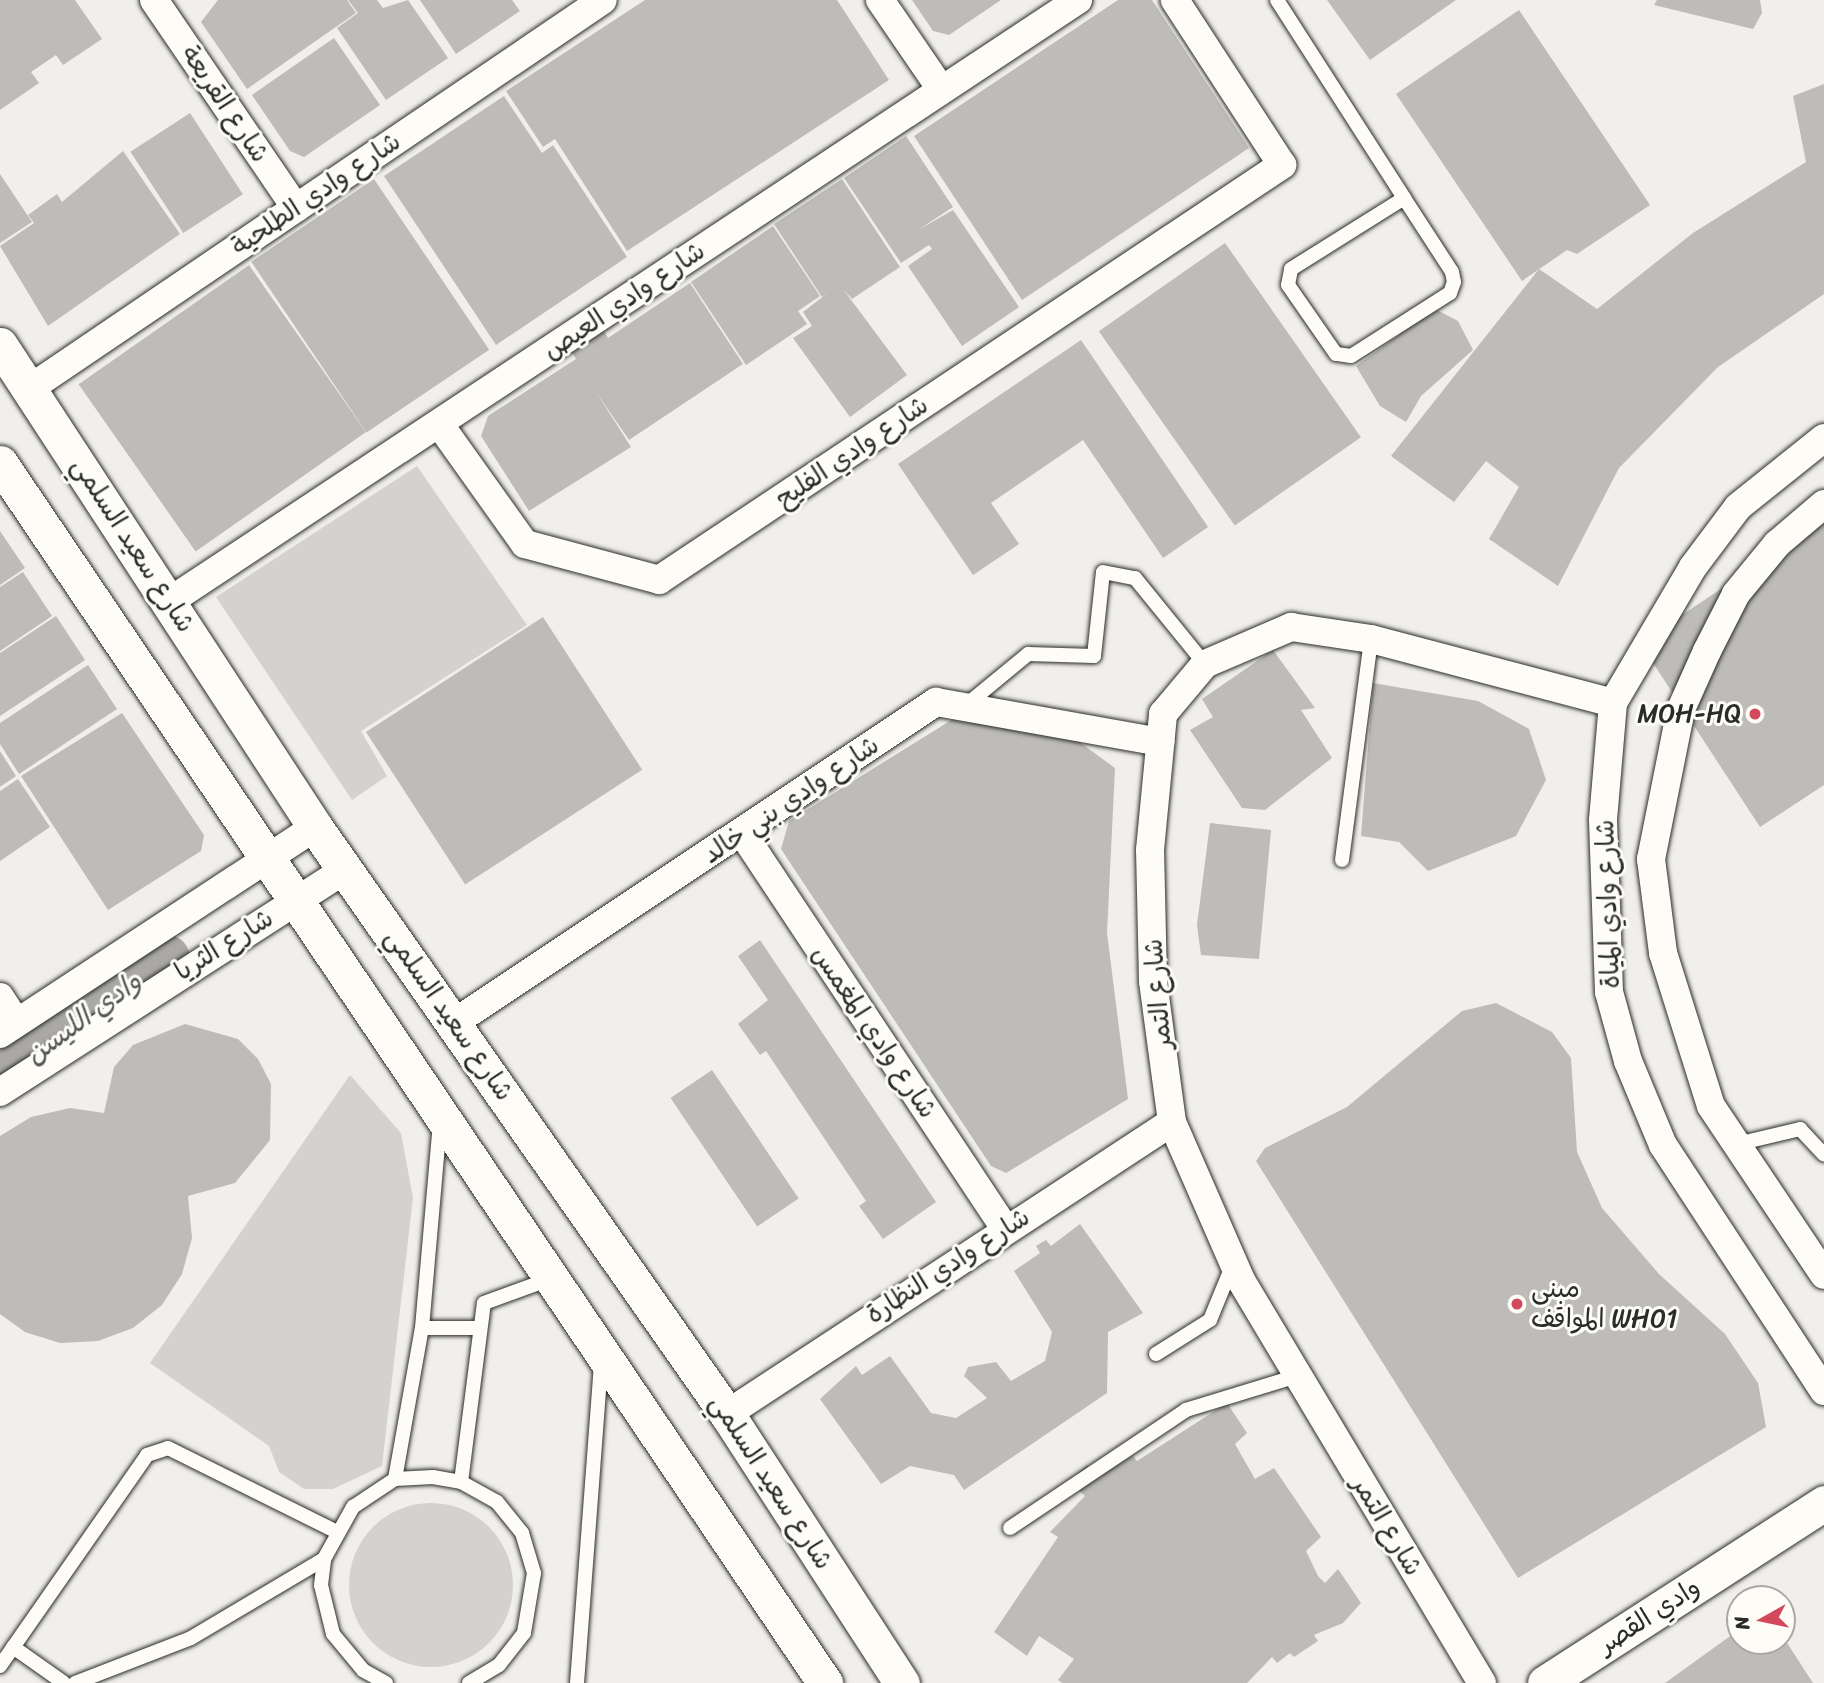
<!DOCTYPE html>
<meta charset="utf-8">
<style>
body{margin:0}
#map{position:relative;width:1824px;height:1683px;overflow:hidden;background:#f0efeb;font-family:Sriracha,"Playpen Sans Arabic",sans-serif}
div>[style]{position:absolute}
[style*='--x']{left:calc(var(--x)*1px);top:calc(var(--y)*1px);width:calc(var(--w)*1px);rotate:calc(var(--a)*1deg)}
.green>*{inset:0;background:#d3d2cf}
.round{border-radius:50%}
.river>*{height:47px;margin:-23.5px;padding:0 23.5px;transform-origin:23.5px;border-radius:23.5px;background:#aaa9a7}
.building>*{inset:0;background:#bdbcb8;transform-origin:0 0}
.roads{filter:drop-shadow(0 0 2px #2b2b2b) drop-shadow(0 0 2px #2b2b2b)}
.service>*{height:14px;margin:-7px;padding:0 7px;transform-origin:7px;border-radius:7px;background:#fdfcf7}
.minor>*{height:28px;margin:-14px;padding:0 14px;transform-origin:14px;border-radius:14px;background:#fdfcf7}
.tertiary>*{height:35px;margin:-17.5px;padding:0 17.5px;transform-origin:17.5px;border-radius:17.5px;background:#fdfcf7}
.dots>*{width:19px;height:19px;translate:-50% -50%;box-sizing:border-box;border:4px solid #fdfcf7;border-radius:50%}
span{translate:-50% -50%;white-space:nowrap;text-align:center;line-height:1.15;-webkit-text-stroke:6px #fdfcf7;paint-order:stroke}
.street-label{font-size:26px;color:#2b2b2b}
.poi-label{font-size:26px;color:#2b2b2b}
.right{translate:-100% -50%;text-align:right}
.left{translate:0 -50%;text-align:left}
.water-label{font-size:28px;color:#575756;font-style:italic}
.north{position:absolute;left:1726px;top:1585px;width:70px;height:70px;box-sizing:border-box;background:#fdfcf7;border:2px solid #a9a8a5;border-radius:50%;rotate:261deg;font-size:19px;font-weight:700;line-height:28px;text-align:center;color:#2b2b2b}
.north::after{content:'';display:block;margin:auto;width:24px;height:32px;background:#d1495b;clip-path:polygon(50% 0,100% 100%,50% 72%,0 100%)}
</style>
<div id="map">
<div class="green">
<i style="clip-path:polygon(417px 466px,527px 625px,361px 731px,387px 776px,352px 800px,216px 597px)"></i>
<i style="clip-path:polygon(350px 1075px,401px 1133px,413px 1198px,382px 1466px,333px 1489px,304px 1489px,279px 1472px,269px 1446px,150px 1363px)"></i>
<i class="round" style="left:349px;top:1503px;width:164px;height:164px"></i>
</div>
<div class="river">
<i style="--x:0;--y:1078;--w:205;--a:-35.9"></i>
</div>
<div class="building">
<i style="clip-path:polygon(0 0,75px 0,102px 39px,63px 65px,56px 55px,31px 72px,39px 83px,0 110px)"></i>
<i style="clip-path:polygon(218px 0,347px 0,356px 13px,247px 89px,201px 22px)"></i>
<i style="clip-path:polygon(348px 0,377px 0,383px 8px,408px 0,448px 58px,386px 100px,337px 28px,358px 13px)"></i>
<i style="clip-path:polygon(420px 0,512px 0,520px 11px,456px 54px)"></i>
<i style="clip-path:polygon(645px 0,837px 0,889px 80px,627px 251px,555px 139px,543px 147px,506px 91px)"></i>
<i style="clip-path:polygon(912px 0,1001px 0,949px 35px,933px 31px)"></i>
<i style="clip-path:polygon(1118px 0,1152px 0,1249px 148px,1022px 300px,914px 136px)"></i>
<i style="clip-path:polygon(1327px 0,1456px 0,1370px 60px)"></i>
<i style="clip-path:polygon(1657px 0,1760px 0,1762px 13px,1753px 29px,1654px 5px)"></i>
<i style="clip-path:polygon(1519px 10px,1650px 205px,1577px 254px,1567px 250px,1522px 281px,1396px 94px)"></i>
<i style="clip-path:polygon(334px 38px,380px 105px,304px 157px,290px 151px,252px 95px)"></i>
<i style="clip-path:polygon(1824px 84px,1824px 294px,1718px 367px,1619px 468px,1558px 586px,1489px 539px,1519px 487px,1486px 461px,1454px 502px,1391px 456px,1539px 269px,1597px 309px,1693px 233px,1806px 162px,1793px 96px)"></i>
<i style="clip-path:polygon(504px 96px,542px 153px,553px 145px,627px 257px,496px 345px,384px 176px)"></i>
<i style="left:190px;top:113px;width:97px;height:71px;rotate:57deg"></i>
<i style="clip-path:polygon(906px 136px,953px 207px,918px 230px,953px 210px,1019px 307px,962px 346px,908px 266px,932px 249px,929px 245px,901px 263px,844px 178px)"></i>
<i style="clip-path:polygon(123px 151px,180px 234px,48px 326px,0 246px,34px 223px,28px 215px,57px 194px,62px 202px)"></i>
<i style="clip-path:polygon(0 174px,32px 222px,0 243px)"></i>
<i style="left:374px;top:179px;width:206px;height:148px;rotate:56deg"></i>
<i style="clip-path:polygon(842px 179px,900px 267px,852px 299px,843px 289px,907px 375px,850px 417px,793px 338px,812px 326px,803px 312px,829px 292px,822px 297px,774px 224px)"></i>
<i style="clip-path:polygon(773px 226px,820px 296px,798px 311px,807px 324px,746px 365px,691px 282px)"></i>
<i style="left:1225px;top:243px;width:237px;height:154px;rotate:55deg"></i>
<i style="left:249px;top:265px;width:204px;height:208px;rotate:55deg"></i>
<i style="clip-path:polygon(690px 283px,743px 364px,629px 440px,596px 392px,631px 447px,529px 511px,481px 436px,488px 416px,576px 359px,572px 353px,604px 331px,608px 338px)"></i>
<i style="clip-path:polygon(1435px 309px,1458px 321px,1473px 350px,1421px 396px,1406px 422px,1380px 406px,1356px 366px)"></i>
<i style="clip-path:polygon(1081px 340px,1208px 527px,1163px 558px,1083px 440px,991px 503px,1019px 544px,973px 575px,898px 464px)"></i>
<i style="clip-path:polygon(1824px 520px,1824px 785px,1760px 827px,1640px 643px)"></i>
<i style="clip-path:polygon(0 531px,25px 568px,0 585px)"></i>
<i style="clip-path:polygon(23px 572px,52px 616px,0 651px,0 587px)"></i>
<i style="clip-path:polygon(56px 616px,85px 660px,0 716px,0 653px)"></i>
<i style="left:543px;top:617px;width:182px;height:211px;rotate:57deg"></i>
<i style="clip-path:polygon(1273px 650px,1315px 708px,1301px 710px,1332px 758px,1265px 810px,1242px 808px,1190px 730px,1213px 717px,1202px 699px)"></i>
<i style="clip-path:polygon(88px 665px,117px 709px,19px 774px,0 744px,0 723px)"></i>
<i style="clip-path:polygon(1373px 683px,1478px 701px,1529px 729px,1546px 780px,1516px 836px,1428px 871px,1399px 842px,1361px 836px)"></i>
<i style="clip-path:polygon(122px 713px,204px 835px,201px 851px,108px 910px,21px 776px)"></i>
<i style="clip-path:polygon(953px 719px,1067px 733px,1115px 768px,1107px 933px,1128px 1099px,1006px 1173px,991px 1166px,781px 849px,789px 821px)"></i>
<i style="clip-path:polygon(0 751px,16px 776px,0 787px)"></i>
<i style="clip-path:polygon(18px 779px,50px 827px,0 861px,0 791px)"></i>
<i style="clip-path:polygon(1210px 823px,1271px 830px,1259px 959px,1201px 955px,1197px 925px)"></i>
<i style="clip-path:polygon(760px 940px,936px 1202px,883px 1239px,859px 1206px,866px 1201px,766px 1051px,760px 1055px,738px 1024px,768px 1000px,738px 956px)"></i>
<i style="clip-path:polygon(1496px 1003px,1552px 1032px,1571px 1058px,1577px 1152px,1602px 1208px,1659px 1274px,1725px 1334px,1758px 1383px,1766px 1427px,1518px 1578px,1256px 1161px,1265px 1148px,1347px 1107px,1462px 1011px)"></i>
<i style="clip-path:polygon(185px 1024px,238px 1039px,258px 1059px,271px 1084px,270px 1140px,235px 1183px,188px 1196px,192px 1238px,182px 1274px,162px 1305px,133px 1328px,98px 1341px,60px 1343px,25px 1332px,0 1314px,0 1136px,31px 1117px,70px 1108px,104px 1113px,114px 1067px,133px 1045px)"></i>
<i style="left:712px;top:1070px;width:155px;height:50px;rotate:56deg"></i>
<i style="clip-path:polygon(1080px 1224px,1143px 1313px,1108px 1332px,1107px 1393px,964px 1490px,954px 1475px,910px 1466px,881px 1484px,820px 1399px,856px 1366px,862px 1375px,890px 1356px,931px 1413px,956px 1418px,987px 1398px,964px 1376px,968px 1367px,996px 1362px,1011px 1381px,1045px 1361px,1052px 1332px,1014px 1271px,1040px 1253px,1036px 1246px,1046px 1240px,1051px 1246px)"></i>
<i style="clip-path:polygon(1227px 1403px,1247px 1433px,1235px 1444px,1255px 1479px,1274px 1468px,1321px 1537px,1306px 1551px,1318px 1576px,1325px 1583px,1338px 1569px,1361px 1603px,1343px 1623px,1314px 1635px,1318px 1641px,1294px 1657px,1290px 1653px,1277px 1663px,1272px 1657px,1247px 1683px,1062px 1683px,1058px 1680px,1074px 1659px,1039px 1636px,1027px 1656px,994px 1632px,1058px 1537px,1050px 1532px,1085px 1496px,1069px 1481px,1087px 1465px,1097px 1476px,1133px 1456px,1137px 1461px)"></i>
<i style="clip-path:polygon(1740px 1629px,1740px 1641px,1782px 1641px,1782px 1635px,1813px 1683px,1665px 1683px)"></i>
</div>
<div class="roads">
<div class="service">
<i style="--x:1277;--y:0;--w:235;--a:57.3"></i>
<i style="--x:1404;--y:198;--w:88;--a:57"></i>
<i style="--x:1452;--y:272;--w:10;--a:79"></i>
<i style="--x:1454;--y:282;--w:12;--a:110"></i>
<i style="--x:1450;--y:293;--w:117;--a:147.5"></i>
<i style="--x:1351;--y:356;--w:15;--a:-172"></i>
<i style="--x:1336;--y:354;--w:84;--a:-124.8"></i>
<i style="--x:1288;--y:285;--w:16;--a:-79"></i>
<i style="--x:1291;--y:269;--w:133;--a:-32.1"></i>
<i style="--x:965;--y:706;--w:82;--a:-39.5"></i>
<i style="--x:1028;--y:654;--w:66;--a:1.7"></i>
<i style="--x:1094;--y:656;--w:84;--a:-83.9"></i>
<i style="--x:1103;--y:572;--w:33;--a:11"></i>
<i style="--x:1135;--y:578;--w:111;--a:50.9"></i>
<i style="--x:1342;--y:860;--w:223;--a:-82.5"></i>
<i style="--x:1737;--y:1144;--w:65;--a:-13.4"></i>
<i style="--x:1800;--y:1129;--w:35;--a:47"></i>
<i style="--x:422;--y:1328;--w:55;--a:0"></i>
<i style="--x:1156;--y:1354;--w:64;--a:-32.2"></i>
<i style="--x:1210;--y:1320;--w:61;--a:-67.7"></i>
<i style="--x:395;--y:1479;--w:153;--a:-79.9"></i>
<i style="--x:422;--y:1328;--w:205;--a:-85"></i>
<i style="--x:461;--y:1482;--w:180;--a:-82.7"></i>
<i style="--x:484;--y:1303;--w:70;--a:-20"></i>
<i style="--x:1010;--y:1528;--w:212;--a:-33.8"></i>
<i style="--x:1186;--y:1410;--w:116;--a:-17"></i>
<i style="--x:13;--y:1647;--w:62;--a:35.2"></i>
<i style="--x:0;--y:1666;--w:257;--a:-55.1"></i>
<i style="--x:147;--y:1455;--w:22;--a:-18"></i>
<i style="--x:168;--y:1448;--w:186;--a:26.4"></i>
<i style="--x:75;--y:1683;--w:124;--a:-21.2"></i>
<i style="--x:191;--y:1638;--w:155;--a:-30.7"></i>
<i style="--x:386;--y:1683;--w:26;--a:-151"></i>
<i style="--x:363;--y:1670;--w:47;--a:-129.8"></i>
<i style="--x:333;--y:1634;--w:50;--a:-103.8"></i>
<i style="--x:321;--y:1585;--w:26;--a:-83"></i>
<i style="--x:324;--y:1559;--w:60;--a:-60.9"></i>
<i style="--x:353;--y:1507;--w:50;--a:-33.7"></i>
<i style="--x:395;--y:1479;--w:38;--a:-3"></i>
<i style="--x:433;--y:1477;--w:28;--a:10"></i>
<i style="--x:461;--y:1482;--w:41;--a:29.1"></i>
<i style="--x:497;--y:1502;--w:40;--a:51"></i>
<i style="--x:522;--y:1533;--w:42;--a:73.3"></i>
<i style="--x:534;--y:1573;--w:61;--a:99.5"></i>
<i style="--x:524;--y:1633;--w:41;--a:128"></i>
<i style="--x:499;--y:1665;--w:35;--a:149"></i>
<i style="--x:577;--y:1683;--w:320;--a:-85.7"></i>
</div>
<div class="minor">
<i style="--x:154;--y:0;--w:252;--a:55.7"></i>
<i style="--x:880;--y:0;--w:108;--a:55.6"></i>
<i style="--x:29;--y:389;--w:693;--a:-34.13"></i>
<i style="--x:440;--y:425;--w:146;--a:54.5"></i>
<i style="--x:525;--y:544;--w:139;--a:15"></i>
<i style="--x:659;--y:580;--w:749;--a:-33.67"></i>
<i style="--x:1282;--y:165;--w:197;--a:-123"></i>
<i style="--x:1824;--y:438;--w:110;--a:141.3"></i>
<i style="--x:1738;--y:507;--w:75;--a:126.9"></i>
<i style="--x:1693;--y:567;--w:158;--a:120.5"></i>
<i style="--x:1613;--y:703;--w:117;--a:94.9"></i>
<i style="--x:1603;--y:820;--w:172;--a:88"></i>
<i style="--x:1609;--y:992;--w:72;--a:74.6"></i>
<i style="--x:1628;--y:1061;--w:91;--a:67.4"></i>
<i style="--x:1663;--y:1145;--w:294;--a:56.8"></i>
<i style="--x:1824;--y:504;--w:62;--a:139.6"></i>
<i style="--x:1777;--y:544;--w:65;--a:129.4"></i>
<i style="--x:1736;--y:594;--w:64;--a:117"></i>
<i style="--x:1707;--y:651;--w:64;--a:114.1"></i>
<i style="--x:1681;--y:709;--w:153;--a:101.3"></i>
<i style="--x:1651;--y:859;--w:95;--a:82.7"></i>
<i style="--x:1663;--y:953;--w:160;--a:72.6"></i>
<i style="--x:1711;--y:1106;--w:203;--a:56.2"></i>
<i style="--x:170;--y:601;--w:1089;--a:-33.5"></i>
<i style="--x:743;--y:834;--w:475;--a:56.4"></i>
<i style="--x:0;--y:997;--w:30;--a:57"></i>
<i style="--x:455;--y:1022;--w:578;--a:-33.64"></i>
<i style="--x:936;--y:702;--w:228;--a:10.1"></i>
<i style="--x:0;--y:1034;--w:377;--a:-33.3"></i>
<i style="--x:0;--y:1092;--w:409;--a:-32.8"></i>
<i style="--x:727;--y:1414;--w:532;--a:-33.27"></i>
<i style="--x:1482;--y:1683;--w:470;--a:-120.9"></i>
<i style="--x:1241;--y:1280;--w:172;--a:-113.6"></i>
<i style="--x:1172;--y:1122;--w:142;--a:-97.7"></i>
<i style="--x:1153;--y:981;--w:131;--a:-91.3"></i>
<i style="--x:1150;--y:850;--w:137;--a:-84.5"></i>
<i style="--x:1163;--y:714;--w:65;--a:-50"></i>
<i style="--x:1205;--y:664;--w:94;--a:-23.3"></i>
<i style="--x:1291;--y:627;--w:81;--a:8.5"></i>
<i style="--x:1371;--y:639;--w:250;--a:14.8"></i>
</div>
<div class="tertiary">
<i style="--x:0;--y:345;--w:576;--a:56.83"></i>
<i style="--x:315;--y:827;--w:717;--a:54.94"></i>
<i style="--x:727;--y:1414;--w:321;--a:57"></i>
<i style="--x:0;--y:463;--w:1473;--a:55.93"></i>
<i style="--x:1545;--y:1683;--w:332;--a:-32.8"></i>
</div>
</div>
<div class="dots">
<i style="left:1755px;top:714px;background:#d1495b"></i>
<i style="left:1517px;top:1304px;background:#d1495b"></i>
</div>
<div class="street-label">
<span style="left:225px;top:104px;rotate:56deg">شارع القريعة</span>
<span style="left:316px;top:194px;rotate:-34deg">شارع وادي الطلحية</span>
<span style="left:624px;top:301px;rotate:-34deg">شارع وادي العيص</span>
<span style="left:852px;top:452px;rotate:-34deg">شارع وادي الفليح</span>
<span style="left:133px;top:545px;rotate:57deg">شارع سعيد السلمي</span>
<span style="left:791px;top:800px;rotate:-34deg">شارع وادي بني خالد</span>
<span style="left:1608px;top:904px;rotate:-92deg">شارع وادي المياة</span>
<span style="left:224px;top:945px;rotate:-32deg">شارع الثريا</span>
<span style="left:1158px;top:994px;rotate:-95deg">شارع التمر</span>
<span style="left:449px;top:1015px;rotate:55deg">شارع سعيد السلمي</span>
<span style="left:874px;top:1032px;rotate:56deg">شارع وادي المغمس</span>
<span style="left:948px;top:1266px;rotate:-33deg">شارع وادي النظارة</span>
<span style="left:771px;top:1482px;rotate:57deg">شارع سعيد السلمي</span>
<span style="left:1387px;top:1526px;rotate:59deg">شارع التمر</span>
<span style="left:1649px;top:1616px;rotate:-33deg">وادي القصر</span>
</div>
<div class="poi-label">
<span class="right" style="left:1741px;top:714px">MOH-HQ</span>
<span class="left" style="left:1531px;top:1304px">مبنى<br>المواقف WH01</span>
</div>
<div class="water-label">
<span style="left:83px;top:1018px;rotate:-36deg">وادي الليسن</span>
</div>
<div class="north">N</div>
</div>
